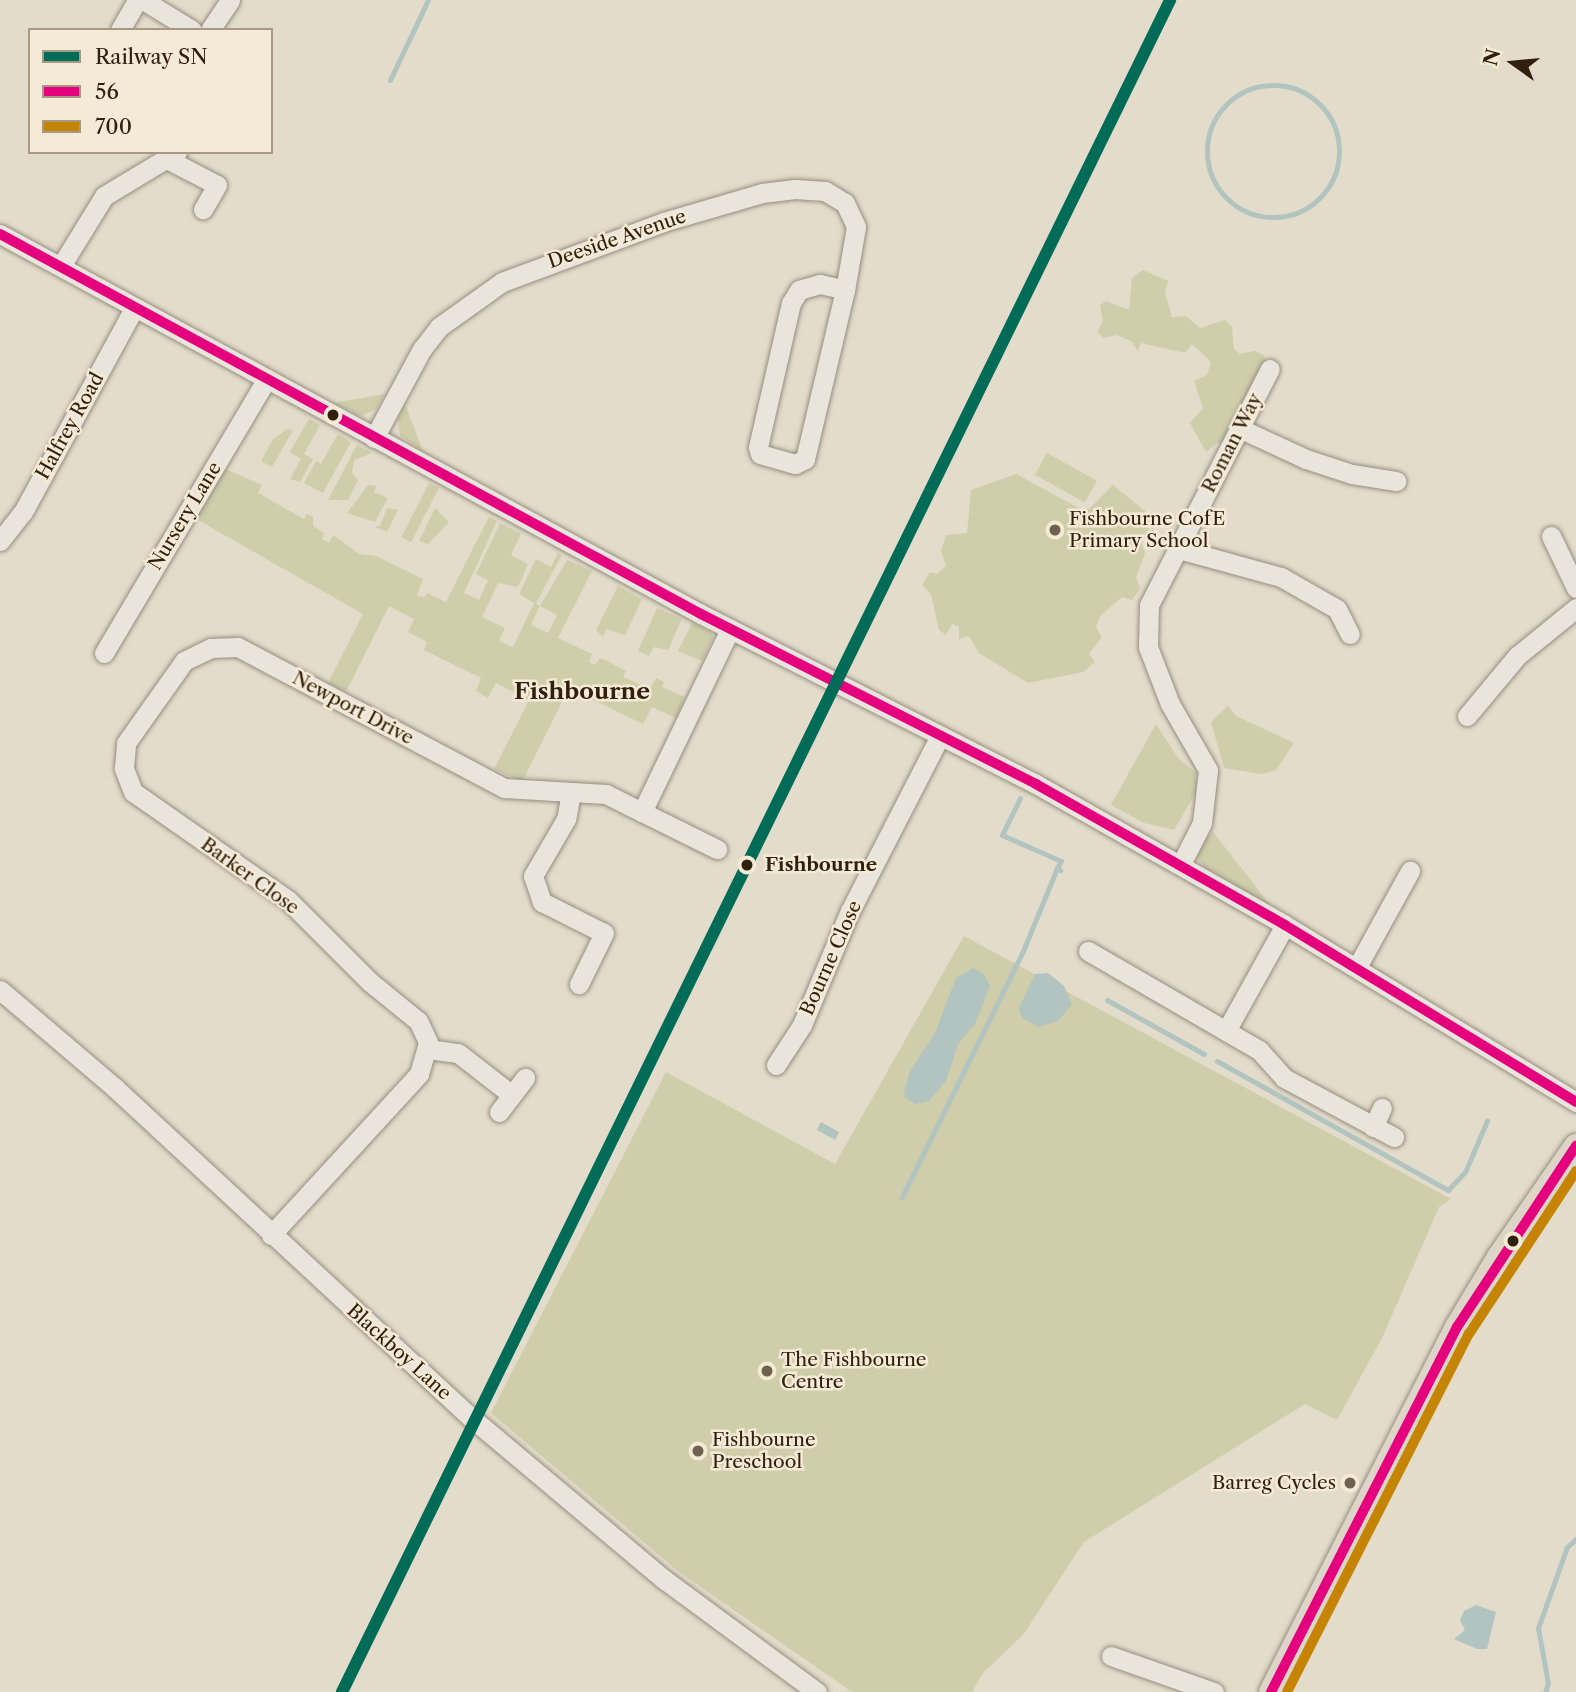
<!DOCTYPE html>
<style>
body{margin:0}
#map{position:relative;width:1576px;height:1692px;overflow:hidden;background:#e4dcca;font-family:"Libre Caslon Text",serif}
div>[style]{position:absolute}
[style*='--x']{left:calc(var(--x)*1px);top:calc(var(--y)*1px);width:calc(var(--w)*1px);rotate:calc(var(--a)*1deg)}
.green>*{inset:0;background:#cfcdaa;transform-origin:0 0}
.water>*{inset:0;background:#b2c4c0;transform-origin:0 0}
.stream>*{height:5px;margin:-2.5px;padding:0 2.5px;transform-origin:2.5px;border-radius:2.5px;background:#b2c4c0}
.stream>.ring{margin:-2.5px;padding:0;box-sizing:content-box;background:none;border:5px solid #b2c4c0;border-radius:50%}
.roads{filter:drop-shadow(0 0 2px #958e81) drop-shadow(0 0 2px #958e81)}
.minor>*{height:19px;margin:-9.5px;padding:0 9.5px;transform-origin:9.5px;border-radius:9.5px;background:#eae5dc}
.major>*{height:24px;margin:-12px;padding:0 12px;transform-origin:12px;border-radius:12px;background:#ddd5c7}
.bus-1>*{height:10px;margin:-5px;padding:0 5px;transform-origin:5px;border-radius:5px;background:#e5007d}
.bus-2>*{height:10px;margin:-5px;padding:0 5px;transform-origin:5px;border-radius:5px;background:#c58403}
.rail-1>*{height:12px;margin:-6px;padding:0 6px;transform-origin:6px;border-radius:6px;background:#006b56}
.dots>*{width:19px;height:19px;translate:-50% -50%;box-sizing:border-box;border:4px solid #f5ead5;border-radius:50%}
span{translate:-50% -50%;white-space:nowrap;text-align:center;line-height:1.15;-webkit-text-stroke:5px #f5ead5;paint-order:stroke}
.street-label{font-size:19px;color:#30200d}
.poi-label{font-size:19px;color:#30200d}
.left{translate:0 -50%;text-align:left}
.right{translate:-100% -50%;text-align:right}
.stop-label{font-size:19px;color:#30200d;font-weight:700}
.quarter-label{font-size:23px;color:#30200d;font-weight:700}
.legend{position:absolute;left:28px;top:28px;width:245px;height:126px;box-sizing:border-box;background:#f5ead5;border:2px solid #a69985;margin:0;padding:9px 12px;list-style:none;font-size:21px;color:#30200d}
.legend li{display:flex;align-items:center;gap:14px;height:35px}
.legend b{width:35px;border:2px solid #a69985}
.north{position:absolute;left:1478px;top:28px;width:70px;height:70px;-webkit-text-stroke:5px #f5ead5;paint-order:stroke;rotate:285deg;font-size:19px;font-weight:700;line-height:28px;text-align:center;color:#30200d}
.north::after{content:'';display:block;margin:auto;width:24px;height:32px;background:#30200d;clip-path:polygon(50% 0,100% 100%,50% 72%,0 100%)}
</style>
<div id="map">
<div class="green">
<i style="clip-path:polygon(1143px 270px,1168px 281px,1165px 293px,1172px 317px,1186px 316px,1200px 328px,1225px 320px,1232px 327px,1234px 349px,1240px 354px,1255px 351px,1264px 355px,1272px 373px,1223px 445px,1217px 443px,1206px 452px,1190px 423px,1203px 408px,1194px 381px,1207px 375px,1211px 362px,1192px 344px,1185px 353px,1141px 343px,1138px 351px,1131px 341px,1116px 335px,1104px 338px,1097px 332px,1103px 321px,1100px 305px,1106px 301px,1129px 310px,1132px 278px)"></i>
<i style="clip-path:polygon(385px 394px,376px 409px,361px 416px,333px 403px)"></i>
<i style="clip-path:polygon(405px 404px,423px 451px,400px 436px,398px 418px)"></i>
<i style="clip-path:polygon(309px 419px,320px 425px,304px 454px,313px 459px,300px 482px,290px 479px,301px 459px,290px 452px)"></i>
<i style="clip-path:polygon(287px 429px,293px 430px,272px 467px,261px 461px,273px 439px)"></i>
<i style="clip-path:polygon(338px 434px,351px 442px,323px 493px,304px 483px,316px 461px,321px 464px)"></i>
<i style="clip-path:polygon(357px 445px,372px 453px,354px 460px,352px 473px,358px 480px,348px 500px,328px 500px)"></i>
<i style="left:1047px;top:453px;width:57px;height:25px;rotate:29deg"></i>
<i style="clip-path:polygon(evenodd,221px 467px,262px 485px,258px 493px,304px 519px,307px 514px,313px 517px,313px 526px,324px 533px,322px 539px,329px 543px,333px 535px,359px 554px,376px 556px,423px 579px,417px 595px,424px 598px,427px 593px,446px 602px,489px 517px,497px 521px,464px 593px,479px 600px,488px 580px,476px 574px,500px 523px,521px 534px,511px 555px,528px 564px,518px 587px,498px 583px,482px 617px,505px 628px,499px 641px,513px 647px,534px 603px,519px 594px,536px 559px,551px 567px,558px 553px,562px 555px,536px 603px,540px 606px,567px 560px,592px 571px,558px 638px,592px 654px,589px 662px,595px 665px,600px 658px,605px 660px,626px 671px,623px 677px,650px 689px,656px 678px,664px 682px,662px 687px,685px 697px,676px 718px,652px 707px,643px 724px,569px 688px,522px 782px,494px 769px,529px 700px,496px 683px,488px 698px,476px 691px,481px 678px,424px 650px,427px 642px,408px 632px,414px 619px,389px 606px,346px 692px,328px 683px,363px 614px,191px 516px,221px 467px,540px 606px,557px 615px,548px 633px,531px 625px,540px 606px)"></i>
<i style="clip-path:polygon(1016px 474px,1086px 512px,1113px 485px,1156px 520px,1140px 540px,1145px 553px,1136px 577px,1140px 589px,1132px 600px,1122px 597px,1100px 616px,1096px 627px,1102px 637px,1089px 654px,1095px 662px,1083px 672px,1028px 683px,979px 653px,969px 636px,959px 639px,959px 627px,952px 624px,946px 635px,939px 630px,931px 594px,922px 585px,930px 572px,937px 574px,946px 566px,941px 551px,946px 535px,967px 533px,971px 490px)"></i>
<i style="left:429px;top:483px;width:11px;height:61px;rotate:27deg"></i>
<i style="clip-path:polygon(368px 485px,377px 486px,374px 492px,388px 498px,375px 522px,347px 513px)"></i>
<i style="clip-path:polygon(387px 508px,398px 510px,387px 532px,375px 527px,380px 526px)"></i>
<i style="clip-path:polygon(435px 508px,449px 522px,428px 544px,419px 541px)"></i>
<i style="clip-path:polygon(618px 586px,642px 599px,625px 635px,606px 629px,603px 637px,596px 630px)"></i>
<i style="clip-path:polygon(657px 608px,682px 619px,668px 650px,654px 647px,649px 656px,638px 651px)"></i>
<i style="clip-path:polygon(692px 623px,711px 632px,713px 638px,702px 661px,678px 651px)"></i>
<i style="clip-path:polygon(1228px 706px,1236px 716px,1294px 743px,1276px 770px,1262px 774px,1224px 768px,1211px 722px)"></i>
<i style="clip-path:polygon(1156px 724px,1178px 758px,1196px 773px,1196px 792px,1174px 830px,1144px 823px,1111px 805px)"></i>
<i style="clip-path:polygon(1213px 832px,1271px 906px,1204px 867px,1197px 857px,1199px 845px)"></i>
<i style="clip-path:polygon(964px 936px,1451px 1199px,1439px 1207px,1383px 1336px,1337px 1420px,1305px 1404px,1084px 1542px,1023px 1635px,983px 1673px,972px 1692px,852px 1692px,679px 1572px,491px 1413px,666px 1072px,835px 1164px)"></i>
</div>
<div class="water">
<i style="clip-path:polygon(973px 968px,984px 974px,990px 986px,975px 1024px,958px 1044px,946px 1081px,929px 1101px,915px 1104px,903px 1096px,910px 1071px,935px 1033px,956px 978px)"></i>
<i style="clip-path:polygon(1048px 973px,1064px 986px,1072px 1004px,1058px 1021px,1038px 1027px,1022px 1017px,1019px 1008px,1035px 974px)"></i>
<i style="left:821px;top:1122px;width:21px;height:9px;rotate:29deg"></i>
<i style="clip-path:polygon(1476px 1605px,1496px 1612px,1487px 1649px,1477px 1649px,1454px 1639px,1465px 1630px,1460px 1620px,1464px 1611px)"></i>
</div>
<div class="stream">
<i style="--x:390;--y:80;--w:89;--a:-64.6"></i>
<i class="ring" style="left:1207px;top:85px;width:127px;height:127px"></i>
<i style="--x:1020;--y:798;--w:41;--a:115.9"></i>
<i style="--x:1002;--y:835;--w:64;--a:23.8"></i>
<i style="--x:1061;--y:861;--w:8;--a:120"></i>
<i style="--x:1107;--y:1000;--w:111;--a:29.1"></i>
<i style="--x:1217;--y:1061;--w:265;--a:29.2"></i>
<i style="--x:1448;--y:1190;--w:25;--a:-47"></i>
<i style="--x:1465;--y:1172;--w:56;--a:-66.7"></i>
<i style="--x:902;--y:1197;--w:274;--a:-63.8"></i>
<i style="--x:1023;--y:951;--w:90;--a:-67.7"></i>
<i style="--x:1057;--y:868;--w:4;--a:34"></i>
<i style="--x:1545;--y:1692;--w:9;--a:-72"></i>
<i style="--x:1548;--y:1683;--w:56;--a:-100.3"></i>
<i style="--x:1538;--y:1628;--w:86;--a:-70.3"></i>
<i style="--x:1567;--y:1547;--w:12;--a:-42"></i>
</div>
<div class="roads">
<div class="minor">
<i style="--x:143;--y:0;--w:57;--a:31.5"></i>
<i style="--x:120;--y:30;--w:34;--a:-60"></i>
<i style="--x:210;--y:30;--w:36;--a:-56"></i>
<i style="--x:167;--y:159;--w:56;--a:27.5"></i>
<i style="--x:217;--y:185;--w:28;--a:120"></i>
<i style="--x:0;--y:234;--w:797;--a:28.46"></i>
<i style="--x:701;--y:614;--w:376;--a:26.9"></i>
<i style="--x:1036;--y:784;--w:286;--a:29.5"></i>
<i style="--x:1285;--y:925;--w:341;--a:31.3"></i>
<i style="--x:61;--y:266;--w:82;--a:-58.4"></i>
<i style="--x:104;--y:196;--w:85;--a:-31.1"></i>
<i style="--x:1239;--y:428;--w:74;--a:24.8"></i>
<i style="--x:1306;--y:459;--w:48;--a:18.1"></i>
<i style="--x:1352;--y:474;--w:45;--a:9"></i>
<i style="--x:374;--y:438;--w:101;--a:-61.7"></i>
<i style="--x:422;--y:349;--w:28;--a:-52"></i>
<i style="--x:439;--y:327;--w:77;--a:-35.5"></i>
<i style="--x:502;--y:282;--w:172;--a:-20.4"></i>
<i style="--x:663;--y:222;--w:103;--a:-16.3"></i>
<i style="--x:762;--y:193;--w:33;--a:-7"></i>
<i style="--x:795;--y:189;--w:30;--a:4"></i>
<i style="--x:825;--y:191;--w:23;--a:31"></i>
<i style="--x:845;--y:203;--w:26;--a:65"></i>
<i style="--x:856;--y:227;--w:64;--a:99.9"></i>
<i style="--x:845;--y:290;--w:174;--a:103.3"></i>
<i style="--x:805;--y:459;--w:11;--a:153"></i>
<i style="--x:795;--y:464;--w:36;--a:-164"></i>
<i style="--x:760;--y:454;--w:7;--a:-106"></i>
<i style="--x:758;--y:447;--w:148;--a:-77.1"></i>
<i style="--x:791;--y:303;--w:15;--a:-58"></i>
<i style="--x:799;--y:290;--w:22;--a:-16"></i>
<i style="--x:820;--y:284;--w:26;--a:13"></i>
<i style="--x:1551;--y:536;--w:58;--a:64.3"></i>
<i style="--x:0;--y:541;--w:37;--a:-52"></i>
<i style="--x:23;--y:512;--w:232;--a:-61.4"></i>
<i style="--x:1179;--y:549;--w:106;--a:15.4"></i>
<i style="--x:1281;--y:577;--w:64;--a:29.7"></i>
<i style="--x:1337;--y:609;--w:28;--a:63"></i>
<i style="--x:104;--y:653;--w:319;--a:-59.3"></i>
<i style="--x:1467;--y:716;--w:78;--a:-50.2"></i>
<i style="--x:1517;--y:656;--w:76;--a:-39.1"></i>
<i style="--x:571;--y:792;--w:27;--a:100"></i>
<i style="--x:566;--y:819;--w:66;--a:120.1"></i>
<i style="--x:533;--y:876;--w:28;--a:71"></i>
<i style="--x:542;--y:902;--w:69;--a:26.6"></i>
<i style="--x:604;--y:933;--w:57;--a:116.1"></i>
<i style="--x:642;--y:812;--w:84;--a:26.3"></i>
<i style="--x:1181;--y:864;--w:46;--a:-62.9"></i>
<i style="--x:1202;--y:823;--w:53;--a:-83.5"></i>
<i style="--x:1208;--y:770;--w:76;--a:-119.9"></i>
<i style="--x:1170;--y:704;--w:61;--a:-111.1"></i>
<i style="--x:1148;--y:647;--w:42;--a:-88.6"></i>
<i style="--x:1149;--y:605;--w:265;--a:-62.9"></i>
<i style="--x:1088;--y:951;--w:198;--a:30.1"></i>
<i style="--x:1259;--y:1050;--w:38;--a:48"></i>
<i style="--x:1284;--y:1078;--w:125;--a:28.2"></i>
<i style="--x:1357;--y:967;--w:110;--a:-61.1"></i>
<i style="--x:0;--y:990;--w:151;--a:40.4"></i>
<i style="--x:115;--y:1088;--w:489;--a:42.8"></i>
<i style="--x:474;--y:1420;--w:249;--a:40"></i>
<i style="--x:665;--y:1580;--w:189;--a:36.4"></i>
<i style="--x:1226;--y:1031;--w:121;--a:-60.9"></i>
<i style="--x:428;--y:1049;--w:30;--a:8"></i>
<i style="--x:458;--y:1053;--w:68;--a:37.9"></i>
<i style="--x:776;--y:1065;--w:48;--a:-57"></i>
<i style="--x:802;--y:1025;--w:124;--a:-67.2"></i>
<i style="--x:850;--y:911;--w:197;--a:-62.8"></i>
<i style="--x:499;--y:1112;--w:43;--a:-52.6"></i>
<i style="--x:1373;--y:1127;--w:21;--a:-65"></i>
<i style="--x:271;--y:1235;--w:219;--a:-47.4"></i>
<i style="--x:419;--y:1074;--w:33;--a:-74"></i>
<i style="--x:428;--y:1042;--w:23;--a:-115"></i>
<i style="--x:418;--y:1021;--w:62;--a:-140.9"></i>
<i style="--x:370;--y:982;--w:116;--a:-135"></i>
<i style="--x:288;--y:900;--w:189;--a:-145.1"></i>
<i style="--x:133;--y:792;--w:26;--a:-111"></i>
<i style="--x:124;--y:768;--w:25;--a:-85"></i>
<i style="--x:126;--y:743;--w:100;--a:-54.7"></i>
<i style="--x:184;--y:661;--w:30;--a:-26"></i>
<i style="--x:211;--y:648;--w:27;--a:-2"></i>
<i style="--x:238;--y:647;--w:301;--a:27.9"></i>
<i style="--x:504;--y:788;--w:102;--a:3.4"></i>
<i style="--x:606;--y:794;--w:40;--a:26.6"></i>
<i style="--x:642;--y:812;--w:203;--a:-64.3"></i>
<i style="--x:1111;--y:1656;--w:109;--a:19.3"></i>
</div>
<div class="major">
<i style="--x:1271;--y:1692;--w:410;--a:-63"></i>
<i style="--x:1457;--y:1327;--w:82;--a:-59"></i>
<i style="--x:1499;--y:1257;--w:135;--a:-55.3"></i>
</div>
</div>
<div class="bus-1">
<i style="--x:0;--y:234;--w:797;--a:28.46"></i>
<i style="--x:701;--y:614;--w:376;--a:26.9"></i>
<i style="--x:1036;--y:784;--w:286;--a:29.5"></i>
<i style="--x:1285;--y:925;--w:341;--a:31.3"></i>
<i style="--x:1271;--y:1692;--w:410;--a:-63"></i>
<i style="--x:1457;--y:1327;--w:217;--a:-56.7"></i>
</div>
<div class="bus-2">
<i style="--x:1287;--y:1692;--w:402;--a:-63.1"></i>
<i style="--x:1469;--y:1334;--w:195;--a:-56.7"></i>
</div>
<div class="rail-1">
<i style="--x:342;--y:1692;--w:1884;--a:-63.92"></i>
</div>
<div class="dots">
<i style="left:333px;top:415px;background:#30200d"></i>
<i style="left:1055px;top:530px;background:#6f624f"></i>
<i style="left:747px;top:865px;background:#30200d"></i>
<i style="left:1513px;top:1241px;background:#30200d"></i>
<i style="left:767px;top:1371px;background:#6f624f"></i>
<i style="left:698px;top:1451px;background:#6f624f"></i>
<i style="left:1350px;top:1483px;background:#6f624f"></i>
</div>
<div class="street-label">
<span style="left:617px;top:239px;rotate:-19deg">Deeside Avenue</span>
<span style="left:70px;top:426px;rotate:-61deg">Halfrey Road</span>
<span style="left:1232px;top:443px;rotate:-63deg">Roman Way</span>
<span style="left:185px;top:516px;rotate:-59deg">Nursery Lane</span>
<span style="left:353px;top:708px;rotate:28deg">Newport Drive</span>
<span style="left:250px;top:876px;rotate:36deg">Barker Close</span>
<span style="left:831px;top:958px;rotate:-66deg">Bourne Close</span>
<span style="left:399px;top:1352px;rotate:42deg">Blackboy Lane</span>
</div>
<div class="poi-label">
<span class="left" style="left:1069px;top:530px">Fishbourne CofE<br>Primary School</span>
<span class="left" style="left:781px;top:1371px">The Fishbourne<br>Centre</span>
<span class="left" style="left:712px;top:1451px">Fishbourne<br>Preschool</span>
<span class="right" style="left:1336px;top:1483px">Barreg Cycles</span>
</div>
<div class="stop-label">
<span class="left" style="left:765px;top:865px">Fishbourne</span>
</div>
<div class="quarter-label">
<span style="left:582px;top:691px">Fishbourne</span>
</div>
<ul class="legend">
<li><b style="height:9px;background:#006b56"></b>Railway SN</li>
<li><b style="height:9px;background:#e5007d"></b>56</li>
<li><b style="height:9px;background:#c58403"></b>700</li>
</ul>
<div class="north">N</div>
</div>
